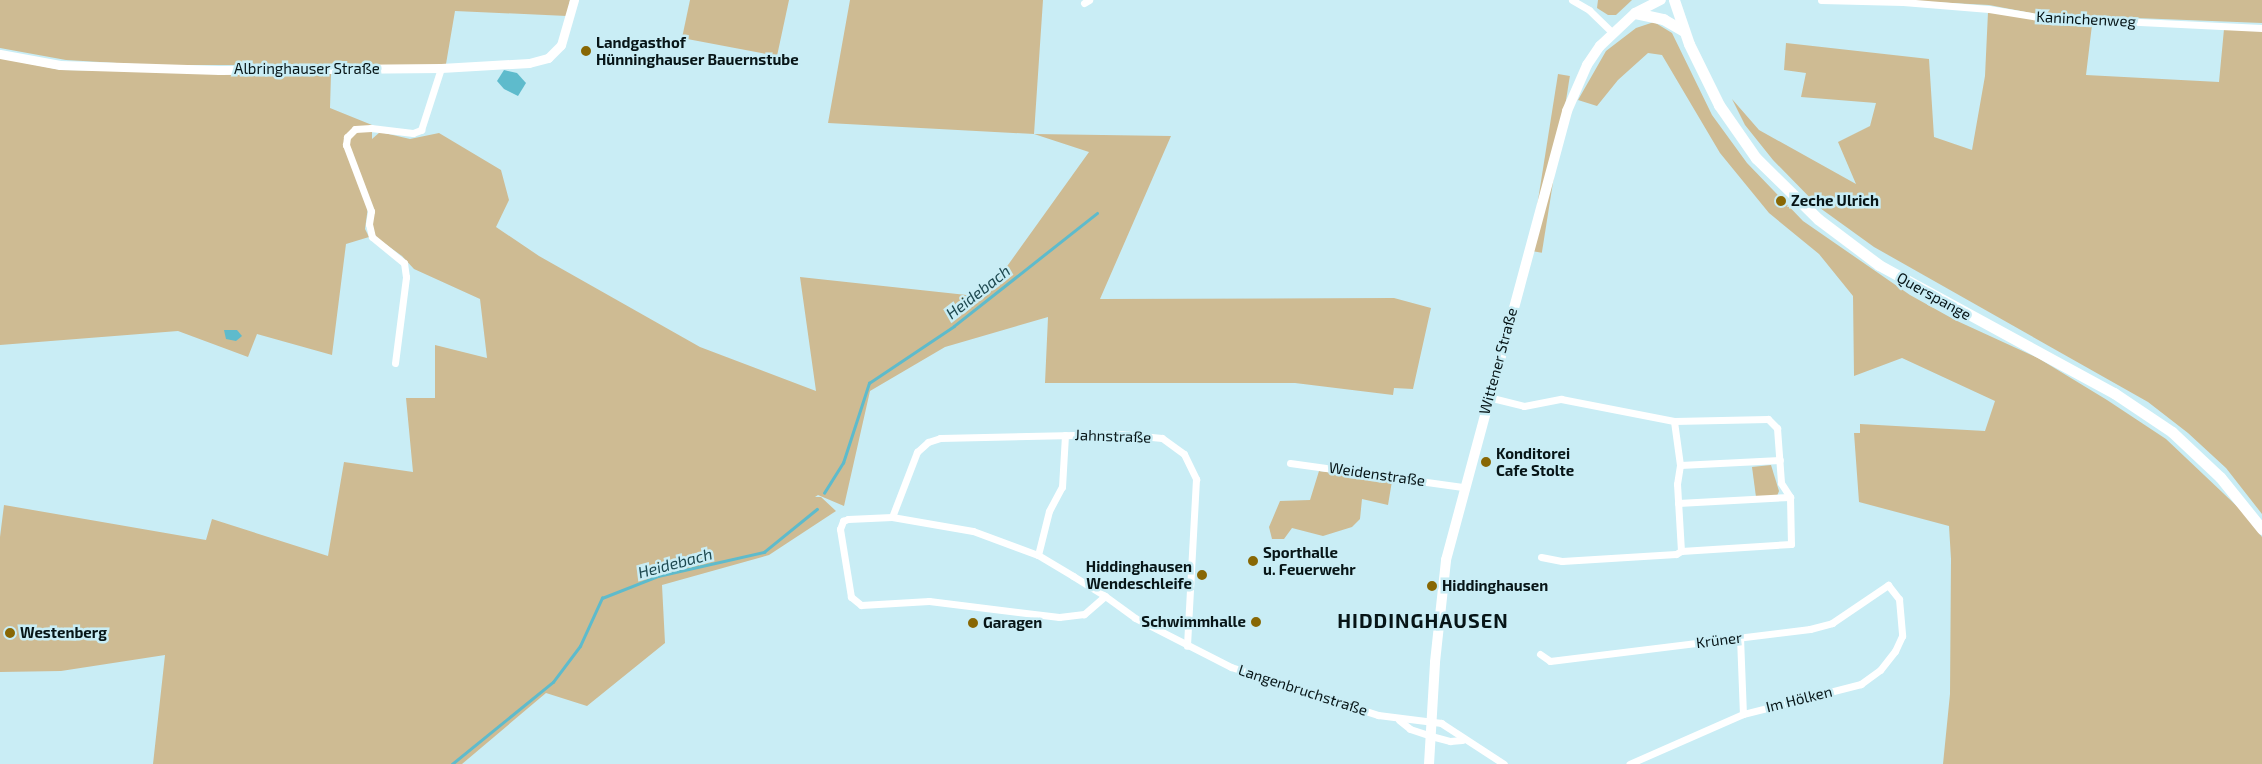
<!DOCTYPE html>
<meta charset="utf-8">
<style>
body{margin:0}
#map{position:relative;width:2262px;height:764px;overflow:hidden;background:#c9edf5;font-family:"Exo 2",sans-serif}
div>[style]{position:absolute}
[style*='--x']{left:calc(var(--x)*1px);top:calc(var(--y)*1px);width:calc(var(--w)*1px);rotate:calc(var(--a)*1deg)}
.green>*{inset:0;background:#cebb93;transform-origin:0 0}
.water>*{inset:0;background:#5ebbcc}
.stream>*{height:2.5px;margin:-1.25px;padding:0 1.25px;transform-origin:1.25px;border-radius:1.25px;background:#5ebbcc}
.minor>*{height:7px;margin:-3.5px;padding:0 3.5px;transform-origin:3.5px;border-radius:3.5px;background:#fff}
.tertiary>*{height:9px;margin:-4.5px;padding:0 4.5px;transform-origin:4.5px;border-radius:4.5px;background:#fff}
.secondary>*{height:10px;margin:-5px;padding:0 5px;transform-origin:5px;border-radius:5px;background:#fff}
.primary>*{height:11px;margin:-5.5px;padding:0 5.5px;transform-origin:5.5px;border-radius:5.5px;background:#fff}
.dots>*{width:14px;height:14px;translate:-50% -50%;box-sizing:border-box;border:2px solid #c9edf5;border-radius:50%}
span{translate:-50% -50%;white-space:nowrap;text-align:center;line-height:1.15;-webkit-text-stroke:5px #c9edf5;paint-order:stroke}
.street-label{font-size:15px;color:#071517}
.poi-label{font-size:15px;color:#071517;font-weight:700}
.left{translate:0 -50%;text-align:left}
.right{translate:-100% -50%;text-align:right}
.water-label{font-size:16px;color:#1e4950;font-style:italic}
.district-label{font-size:20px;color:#071517;font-weight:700;letter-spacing:1px}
</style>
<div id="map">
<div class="green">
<i style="clip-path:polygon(0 0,570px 0,567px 16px,455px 11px,446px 64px,440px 65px,151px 65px,66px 60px,0 48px)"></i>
<i style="clip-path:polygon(690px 0,789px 0,777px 56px,682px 38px)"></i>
<i style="clip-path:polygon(850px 0,1043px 0,1034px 134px,1171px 136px,1100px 299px,1394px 298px,1431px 308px,1413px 389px,1394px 388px,1393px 395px,1295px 383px,1045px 383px,1048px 317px,945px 347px,870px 391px,844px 506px,818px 495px,815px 497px,821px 497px,836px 511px,769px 555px,662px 585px,665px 643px,587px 706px,546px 693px,462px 764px,153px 764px,165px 655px,61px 671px,0 672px,0 537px,4px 505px,206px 540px,212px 519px,328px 556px,344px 462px,413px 472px,406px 398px,435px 398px,435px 345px,487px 358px,480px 299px,414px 269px,402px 256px,373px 235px,373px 210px,368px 207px,365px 229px,369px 237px,346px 244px,332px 355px,257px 334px,248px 357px,178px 331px,0 345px,0 58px,61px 70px,331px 74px,330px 108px,372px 125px,372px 139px,380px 132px,410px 139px,439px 133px,501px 170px,509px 200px,496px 227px,539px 256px,700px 347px,816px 391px,800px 277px,985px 297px,1089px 152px,1034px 134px,828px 123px)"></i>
<i style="clip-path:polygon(1598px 0,1632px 0,1616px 15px,1608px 15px,1597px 8px)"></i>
<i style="clip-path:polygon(1894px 0,2262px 0,2262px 23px,2036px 14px,1989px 5px)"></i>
<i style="clip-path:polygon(1988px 12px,2092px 25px,2086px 75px,2219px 82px,2224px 29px,2262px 31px,2262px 514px,2226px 468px,2188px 433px,2148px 402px,1874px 247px,1820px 208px,1773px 160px,1745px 125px,1732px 99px,1759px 130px,1856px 184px,1838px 142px,1870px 126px,1876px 103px,1801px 97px,1806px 73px,1784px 70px,1786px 43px,1929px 59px,1934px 137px,1972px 150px,1985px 76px)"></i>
<i style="clip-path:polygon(1654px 22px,1672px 33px,1712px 115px,1747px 163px,1803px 221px,1910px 295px,1955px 320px,2038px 358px,2107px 400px,2166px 439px,2242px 511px,2262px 537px,2262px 764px,1943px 764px,1950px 694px,1951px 559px,1949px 526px,1859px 502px,1854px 433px,1860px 433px,1860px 424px,1985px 431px,1995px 401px,1902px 358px,1854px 376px,1853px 296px,1819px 254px,1769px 213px,1720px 153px,1662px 55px,1648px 53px,1618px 80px,1597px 106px,1578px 100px,1606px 51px,1636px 28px)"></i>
<i style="left:1558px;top:74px;width:12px;height:179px;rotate:9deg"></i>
<i style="clip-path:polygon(1771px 465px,1779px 491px,1777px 496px,1756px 497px,1752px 467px)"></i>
<i style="clip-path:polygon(1319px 471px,1392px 481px,1388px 505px,1362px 499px,1360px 519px,1352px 527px,1323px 536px,1292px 528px,1284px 539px,1272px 539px,1269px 527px,1280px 501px,1310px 500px)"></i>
</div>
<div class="water">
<i style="clip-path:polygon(504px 70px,517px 73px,526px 83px,518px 96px,504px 89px,497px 81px)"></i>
<i style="clip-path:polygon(224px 330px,237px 330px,242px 336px,236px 341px,226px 339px)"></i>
</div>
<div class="stream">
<i style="--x:824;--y:493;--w:36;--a:-58"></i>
<i style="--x:843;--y:463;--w:84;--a:-72"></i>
<i style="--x:869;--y:383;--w:102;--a:-33.8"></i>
<i style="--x:954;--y:326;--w:182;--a:-38.3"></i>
<i style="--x:452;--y:764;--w:130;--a:-39.1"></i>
<i style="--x:553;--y:682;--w:45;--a:-53.1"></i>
<i style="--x:580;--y:646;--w:53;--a:-65.4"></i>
<i style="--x:602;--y:598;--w:60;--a:-21.4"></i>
<i style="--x:658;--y:576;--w:109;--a:-12.8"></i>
<i style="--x:764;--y:552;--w:68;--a:-39.1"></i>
</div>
<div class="minor">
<i style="--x:1572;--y:0;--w:20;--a:30"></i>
<i style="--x:1589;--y:10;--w:32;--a:44"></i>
<i style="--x:1821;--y:0;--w:82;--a:1.4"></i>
<i style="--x:1903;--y:2;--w:86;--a:4.7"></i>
<i style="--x:1989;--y:9;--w:50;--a:9.3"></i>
<i style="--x:2038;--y:17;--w:224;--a:2.8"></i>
<i style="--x:1084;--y:3;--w:6;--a:-31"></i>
<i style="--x:395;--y:363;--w:87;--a:-82.7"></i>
<i style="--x:406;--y:277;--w:14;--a:-98"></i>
<i style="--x:404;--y:263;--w:41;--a:-140.9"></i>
<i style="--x:372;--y:237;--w:13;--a:-103"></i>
<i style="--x:369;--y:224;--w:13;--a:-81"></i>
<i style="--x:371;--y:211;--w:71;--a:-110.7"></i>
<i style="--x:346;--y:145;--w:8;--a:-83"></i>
<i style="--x:347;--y:137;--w:11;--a:-45"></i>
<i style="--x:355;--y:129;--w:16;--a:-4"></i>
<i style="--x:371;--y:128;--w:42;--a:6.8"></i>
<i style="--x:413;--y:133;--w:9;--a:-21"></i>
<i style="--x:421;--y:130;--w:65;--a:-72.1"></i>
<i style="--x:1488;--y:397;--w:37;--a:14"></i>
<i style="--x:1524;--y:406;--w:38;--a:-11"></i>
<i style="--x:1561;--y:399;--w:115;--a:11"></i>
<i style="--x:1674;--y:421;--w:94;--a:-1.2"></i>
<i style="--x:1768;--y:419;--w:13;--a:45"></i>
<i style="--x:1777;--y:428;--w:55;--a:85.8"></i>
<i style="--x:1781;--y:483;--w:17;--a:57"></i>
<i style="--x:1790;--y:497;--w:47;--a:88.8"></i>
<i style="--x:1791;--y:544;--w:110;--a:176.4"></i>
<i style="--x:1681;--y:551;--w:67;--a:-93.4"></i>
<i style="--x:1677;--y:484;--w:19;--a:-81"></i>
<i style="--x:1680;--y:465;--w:44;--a:-97.8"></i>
<i style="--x:1290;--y:463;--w:176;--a:7.9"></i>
<i style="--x:1680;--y:465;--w:100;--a:-2.9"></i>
<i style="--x:1678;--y:503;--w:112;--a:-3.1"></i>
<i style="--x:892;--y:517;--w:70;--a:-69"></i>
<i style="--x:917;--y:452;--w:15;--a:-42"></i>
<i style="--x:928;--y:442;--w:13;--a:-18"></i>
<i style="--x:940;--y:438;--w:181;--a:-1.3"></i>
<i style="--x:1121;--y:434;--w:41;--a:5.6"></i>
<i style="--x:1162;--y:438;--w:27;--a:36"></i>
<i style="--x:1184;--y:454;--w:28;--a:64"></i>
<i style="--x:1196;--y:479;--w:167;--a:93.1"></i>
<i style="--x:1038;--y:555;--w:45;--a:-76"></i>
<i style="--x:1049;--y:511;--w:27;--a:-62"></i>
<i style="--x:1062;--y:487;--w:52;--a:-86.7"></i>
<i style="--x:1541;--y:557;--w:21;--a:11"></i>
<i style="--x:1562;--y:561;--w:114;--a:-3.5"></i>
<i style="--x:1676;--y:554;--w:6;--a:-31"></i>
<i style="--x:1105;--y:596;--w:28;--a:139"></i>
<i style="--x:1084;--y:614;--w:25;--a:173"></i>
<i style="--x:1059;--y:617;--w:131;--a:-173"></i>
<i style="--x:929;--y:601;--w:68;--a:176.6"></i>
<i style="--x:861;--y:605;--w:13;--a:-141"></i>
<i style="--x:851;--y:597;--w:69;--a:-99.2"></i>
<i style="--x:840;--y:529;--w:9;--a:-69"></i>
<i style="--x:843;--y:521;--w:5;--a:-22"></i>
<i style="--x:848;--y:519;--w:44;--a:-2.6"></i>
<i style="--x:892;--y:517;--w:82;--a:9.8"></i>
<i style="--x:973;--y:531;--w:69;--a:20.3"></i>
<i style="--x:1038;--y:555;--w:41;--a:31"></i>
<i style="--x:1073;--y:576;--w:38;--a:32"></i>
<i style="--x:1105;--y:596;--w:37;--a:36"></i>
<i style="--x:1135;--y:618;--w:108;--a:27"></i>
<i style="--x:1231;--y:667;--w:155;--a:18.1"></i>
<i style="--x:1378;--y:715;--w:64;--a:7.2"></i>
<i style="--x:1441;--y:723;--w:75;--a:33.1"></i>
<i style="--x:1740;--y:637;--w:77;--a:87.8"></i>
<i style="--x:1540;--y:654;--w:12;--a:35"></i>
<i style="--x:1550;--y:661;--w:262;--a:-7"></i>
<i style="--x:1810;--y:629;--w:23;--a:-15"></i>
<i style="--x:1832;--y:623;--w:68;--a:-34.2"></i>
<i style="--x:1888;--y:585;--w:18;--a:52"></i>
<i style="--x:1899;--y:599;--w:37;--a:85"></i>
<i style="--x:1902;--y:636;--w:17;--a:115"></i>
<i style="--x:1895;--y:651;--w:24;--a:128"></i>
<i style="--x:1880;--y:670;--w:24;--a:144"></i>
<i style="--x:1861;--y:684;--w:122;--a:165.7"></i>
<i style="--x:1743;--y:714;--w:124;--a:156.3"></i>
<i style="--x:1399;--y:720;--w:14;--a:39"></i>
<i style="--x:1410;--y:729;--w:22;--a:18"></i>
<i style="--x:1431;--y:736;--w:20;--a:15"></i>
<i style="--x:1450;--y:741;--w:12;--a:-5"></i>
</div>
<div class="tertiary">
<i style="--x:0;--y:54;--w:61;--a:10.4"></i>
<i style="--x:60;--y:65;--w:159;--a:1.8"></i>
<i style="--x:219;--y:70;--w:222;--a:-0.5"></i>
<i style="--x:441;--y:68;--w:88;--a:-3.3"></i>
<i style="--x:529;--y:63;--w:20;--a:-15"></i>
<i style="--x:548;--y:58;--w:18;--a:-45"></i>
<i style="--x:561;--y:45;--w:47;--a:-73.9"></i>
</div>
<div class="secondary">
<i style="--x:1429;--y:764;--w:102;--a:-86.6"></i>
<i style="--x:1435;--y:662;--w:103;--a:-83.8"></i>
<i style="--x:1446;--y:560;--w:465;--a:-74.9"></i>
<i style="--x:1567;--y:111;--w:50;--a:-66.5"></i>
<i style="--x:1587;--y:65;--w:23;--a:-56"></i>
<i style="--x:1600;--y:46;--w:48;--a:-43.3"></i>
<i style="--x:1635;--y:13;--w:29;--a:-27"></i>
</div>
<div class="primary">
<i style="--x:1674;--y:0;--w:46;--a:71.2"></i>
<i style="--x:1689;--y:44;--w:68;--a:63.8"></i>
<i style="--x:1719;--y:105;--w:65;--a:55.1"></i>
<i style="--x:1756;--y:158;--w:87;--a:44.5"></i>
<i style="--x:1818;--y:219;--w:76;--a:37"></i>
<i style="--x:1879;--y:265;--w:268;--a:28.6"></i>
<i style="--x:2114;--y:393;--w:70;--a:33.9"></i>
<i style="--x:2172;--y:432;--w:66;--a:43.2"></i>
<i style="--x:2220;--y:477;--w:67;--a:51.1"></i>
<i style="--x:1635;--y:13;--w:29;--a:12"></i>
<i style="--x:1663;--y:19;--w:24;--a:30"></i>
</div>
<div class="dots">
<i style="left:586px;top:51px;background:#886704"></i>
<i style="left:1781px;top:201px;background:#886704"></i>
<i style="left:1486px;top:462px;background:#886704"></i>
<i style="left:1253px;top:561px;background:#886704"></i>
<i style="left:1202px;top:575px;background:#886704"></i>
<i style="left:1432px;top:586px;background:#886704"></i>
<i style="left:1256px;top:622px;background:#886704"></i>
<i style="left:973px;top:623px;background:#886704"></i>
<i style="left:10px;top:633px;background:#886704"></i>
</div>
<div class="street-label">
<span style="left:2086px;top:19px;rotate:3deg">Kaninchenweg</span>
<span style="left:307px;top:69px">Albringhauser Straße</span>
<span style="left:1934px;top:296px;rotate:29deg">Querspange</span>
<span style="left:1498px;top:361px;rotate:-75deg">Wittener Straße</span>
<span style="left:1113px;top:436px;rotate:2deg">Jahnstraße</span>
<span style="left:1377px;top:474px;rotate:8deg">Weidenstraße</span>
<span style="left:1719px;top:640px;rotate:-7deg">Krüner</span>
<span style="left:1303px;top:690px;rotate:18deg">Langenbruchstraße</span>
<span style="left:1799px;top:699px;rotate:-14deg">Im Hölken</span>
</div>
<div class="poi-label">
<span class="left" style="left:596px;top:51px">Landgasthof<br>Hünninghauser Bauernstube</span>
<span class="left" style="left:1791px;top:201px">Zeche Ulrich</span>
<span class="left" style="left:1496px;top:462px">Konditorei<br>Cafe Stolte</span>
<span class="left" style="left:1263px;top:561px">Sporthalle<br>u. Feuerwehr</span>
<span class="right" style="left:1192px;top:575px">Hiddinghausen<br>Wendeschleife</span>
<span class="left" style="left:1442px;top:586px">Hiddinghausen</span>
<span class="right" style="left:1246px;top:622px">Schwimmhalle</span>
<span class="left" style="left:983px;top:623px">Garagen</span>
<span class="left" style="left:20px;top:633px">Westenberg</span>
</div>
<div class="water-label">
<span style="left:978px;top:292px;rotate:-38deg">Heidebach</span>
<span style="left:675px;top:563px;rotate:-15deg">Heidebach</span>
</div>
<div class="district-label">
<span style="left:1423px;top:620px">HIDDINGHAUSEN</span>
</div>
</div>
